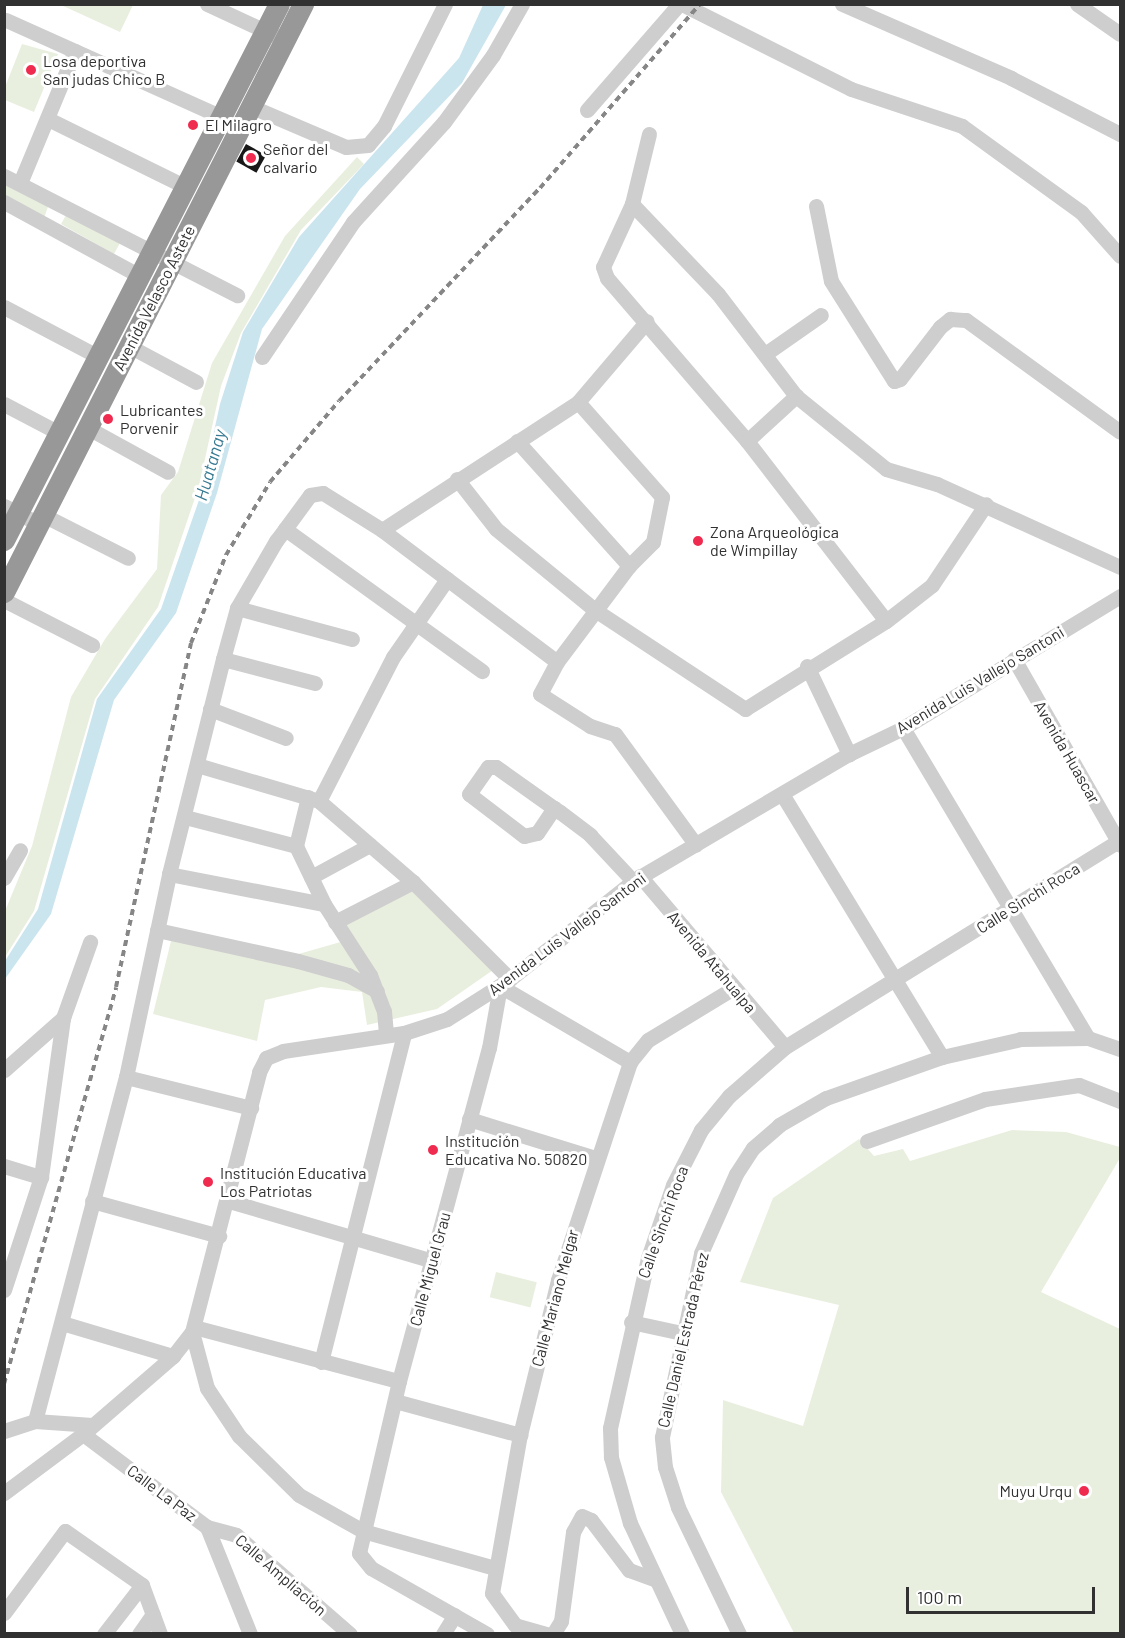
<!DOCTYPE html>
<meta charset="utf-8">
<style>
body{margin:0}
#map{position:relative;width:1125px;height:1638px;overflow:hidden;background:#fff;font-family:Barlow,sans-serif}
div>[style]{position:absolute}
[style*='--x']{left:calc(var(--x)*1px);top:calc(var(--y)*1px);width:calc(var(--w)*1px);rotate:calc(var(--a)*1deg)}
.green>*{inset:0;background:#e9efdf;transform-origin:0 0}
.water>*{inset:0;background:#cbe5ef}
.building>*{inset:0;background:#181818;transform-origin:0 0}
.minor>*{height:15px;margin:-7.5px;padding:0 7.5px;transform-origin:7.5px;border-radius:7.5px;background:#cecece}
.highway>*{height:21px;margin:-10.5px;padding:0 10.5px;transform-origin:10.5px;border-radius:10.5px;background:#989898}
.rail>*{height:4px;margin-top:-2px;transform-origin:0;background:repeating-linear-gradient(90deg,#868686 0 6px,transparent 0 10.5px)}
.dots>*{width:16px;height:16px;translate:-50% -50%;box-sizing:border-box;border:3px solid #fff;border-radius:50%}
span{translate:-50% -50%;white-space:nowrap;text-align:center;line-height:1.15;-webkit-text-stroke:6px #fff;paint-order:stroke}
.poi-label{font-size:16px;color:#313131}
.left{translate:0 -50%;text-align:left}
.right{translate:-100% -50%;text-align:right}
.street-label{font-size:16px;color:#313131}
.water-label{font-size:18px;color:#377a92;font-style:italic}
.frame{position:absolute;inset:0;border:6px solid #313131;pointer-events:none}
.scale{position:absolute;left:906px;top:1587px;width:189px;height:27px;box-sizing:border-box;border:3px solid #313131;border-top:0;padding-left:8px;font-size:18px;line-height:21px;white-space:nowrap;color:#313131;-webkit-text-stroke:4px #fff;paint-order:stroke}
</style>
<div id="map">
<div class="green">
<i style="clip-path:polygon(61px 5px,133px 5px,120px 32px)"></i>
<i style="clip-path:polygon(22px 44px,58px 54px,34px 112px,5px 100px,5px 87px)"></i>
<i style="clip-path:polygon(357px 157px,364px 164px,301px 230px,241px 333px,221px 386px,199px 486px,158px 607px,95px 699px,34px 911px,5px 957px,5px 911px,32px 846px,71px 697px,105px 639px,157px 569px,161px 495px,178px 472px,212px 363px,285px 236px)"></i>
<i style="clip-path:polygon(4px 181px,49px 204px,44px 218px,5px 197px)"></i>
<i style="clip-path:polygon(66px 215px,120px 243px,114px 254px,61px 224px)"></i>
<i style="clip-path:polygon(415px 890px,496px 968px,437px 1009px,367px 1025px,362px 992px,321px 987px,265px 1000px,257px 1041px,153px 1014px,172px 937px,288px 957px,344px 941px,345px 923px)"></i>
<i style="clip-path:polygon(1012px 1130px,1066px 1132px,1120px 1147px,1120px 1158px,1041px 1292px,1120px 1329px,1120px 1633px,794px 1633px,721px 1492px,723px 1400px,803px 1426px,839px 1305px,740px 1282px,773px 1198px,859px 1139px,874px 1156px,903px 1149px,910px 1161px)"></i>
<i style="left:496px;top:1272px;width:42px;height:26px;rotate:14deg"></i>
</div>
<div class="water">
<i style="clip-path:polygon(483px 5px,506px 5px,462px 83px,360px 189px,262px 329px,217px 493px,176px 613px,114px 700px,51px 914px,5px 979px,5px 961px,38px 909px,97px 699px,161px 609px,199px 500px,220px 404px,243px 332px,299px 237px,459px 58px)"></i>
</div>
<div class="building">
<i style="left:246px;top:144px;width:23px;height:20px;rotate:29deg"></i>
</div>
<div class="minor">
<i style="--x:207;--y:4;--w:74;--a:24.8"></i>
<i style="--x:682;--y:4;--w:189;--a:26.7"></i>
<i style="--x:851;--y:89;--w:117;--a:18.4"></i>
<i style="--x:962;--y:126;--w:147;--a:35.9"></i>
<i style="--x:1081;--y:212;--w:59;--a:48.4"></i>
<i style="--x:842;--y:4;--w:184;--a:23.6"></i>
<i style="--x:1011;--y:78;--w:123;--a:27.2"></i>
<i style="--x:1077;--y:4;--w:52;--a:34.9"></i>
<i style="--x:6;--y:20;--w:237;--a:24.2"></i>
<i style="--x:252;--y:107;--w:102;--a:23.1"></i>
<i style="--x:346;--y:147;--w:22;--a:-5"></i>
<i style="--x:368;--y:145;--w:25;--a:-50"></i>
<i style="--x:384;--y:126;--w:136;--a:-63.4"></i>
<i style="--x:587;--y:110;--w:140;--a:-49"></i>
<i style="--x:48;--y:119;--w:154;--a:26.2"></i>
<i style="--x:649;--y:134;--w:72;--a:103.7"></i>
<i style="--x:632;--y:204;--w:69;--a:114.7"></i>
<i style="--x:603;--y:267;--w:12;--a:70"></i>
<i style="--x:607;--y:278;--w:215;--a:49.3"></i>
<i style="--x:747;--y:441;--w:227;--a:52.3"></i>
<i style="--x:4;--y:176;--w:262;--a:27.1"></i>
<i style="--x:20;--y:183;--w:143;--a:-67.4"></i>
<i style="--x:4;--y:202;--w:155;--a:28.6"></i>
<i style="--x:632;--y:204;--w:124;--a:46.3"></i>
<i style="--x:718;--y:294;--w:128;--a:52.6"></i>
<i style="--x:796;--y:396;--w:116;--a:39"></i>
<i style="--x:886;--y:469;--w:53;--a:16.4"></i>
<i style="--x:937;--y:484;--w:201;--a:24.4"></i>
<i style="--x:816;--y:206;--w:76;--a:78.7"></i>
<i style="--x:831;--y:281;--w:118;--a:57.8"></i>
<i style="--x:894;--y:381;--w:6;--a:-18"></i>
<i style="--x:900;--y:379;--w:66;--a:-52.4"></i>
<i style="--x:940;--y:327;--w:13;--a:-39"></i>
<i style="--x:950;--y:319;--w:16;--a:4"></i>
<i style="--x:966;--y:320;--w:190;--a:36"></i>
<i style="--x:4;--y:307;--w:107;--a:27.8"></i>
<i style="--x:129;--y:346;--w:76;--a:28.2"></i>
<i style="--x:765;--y:354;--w:68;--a:-34.9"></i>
<i style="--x:262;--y:357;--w:163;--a:-56"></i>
<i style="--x:353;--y:222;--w:135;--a:-47.7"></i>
<i style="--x:444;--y:122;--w:83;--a:-53.8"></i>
<i style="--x:493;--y:55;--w:59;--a:-60.4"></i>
<i style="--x:578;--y:402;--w:127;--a:48.5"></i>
<i style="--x:662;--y:497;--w:46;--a:101.3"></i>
<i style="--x:653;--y:542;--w:34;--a:135"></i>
<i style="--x:4;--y:404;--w:62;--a:27.8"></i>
<i style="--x:88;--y:428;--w:91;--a:28.8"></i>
<i style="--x:517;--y:441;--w:168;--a:48.1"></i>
<i style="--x:629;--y:566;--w:120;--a:126.9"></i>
<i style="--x:557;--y:662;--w:36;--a:118"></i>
<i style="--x:540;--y:694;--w:59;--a:32.6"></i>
<i style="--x:590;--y:726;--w:26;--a:18"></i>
<i style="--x:615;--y:734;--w:137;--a:53.9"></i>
<i style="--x:747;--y:441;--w:67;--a:-42.6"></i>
<i style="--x:457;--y:479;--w:63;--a:52"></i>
<i style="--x:496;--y:529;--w:128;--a:39.3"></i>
<i style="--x:595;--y:610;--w:180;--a:33.4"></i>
<i style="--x:745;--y:709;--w:166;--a:-32"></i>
<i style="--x:886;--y:621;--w:58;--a:-38"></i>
<i style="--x:932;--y:585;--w:97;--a:-56.3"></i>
<i style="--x:4;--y:506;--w:39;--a:27"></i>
<i style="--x:43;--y:515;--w:95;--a:26.8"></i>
<i style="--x:285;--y:529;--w:42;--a:-53.7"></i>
<i style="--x:310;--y:495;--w:13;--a:-9"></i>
<i style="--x:323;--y:493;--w:70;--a:32.1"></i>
<i style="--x:382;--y:530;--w:219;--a:37"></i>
<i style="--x:382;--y:530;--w:234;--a:-33.1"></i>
<i style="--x:578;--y:402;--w:106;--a:-49.6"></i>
<i style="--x:4;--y:600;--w:99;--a:27.1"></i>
<i style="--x:237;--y:608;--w:119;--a:15.1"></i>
<i style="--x:223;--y:659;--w:95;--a:14.6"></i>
<i style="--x:1014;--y:659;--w:214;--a:60.3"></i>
<i style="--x:807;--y:666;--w:98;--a:64.5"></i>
<i style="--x:210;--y:709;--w:81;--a:20.9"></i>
<i style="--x:903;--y:728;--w:361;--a:59.2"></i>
<i style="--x:197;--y:765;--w:127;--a:16.4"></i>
<i style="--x:319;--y:801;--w:124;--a:40.8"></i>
<i style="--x:413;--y:882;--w:137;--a:45"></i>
<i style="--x:782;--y:794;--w:308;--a:58.7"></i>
<i style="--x:308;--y:797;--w:50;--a:103.8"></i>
<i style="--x:296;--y:846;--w:64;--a:64.2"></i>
<i style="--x:324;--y:904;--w:85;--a:57.1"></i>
<i style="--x:370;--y:975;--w:39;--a:69"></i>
<i style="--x:384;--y:1011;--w:24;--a:85"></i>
<i style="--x:319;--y:801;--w:162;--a:-62.8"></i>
<i style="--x:393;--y:657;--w:95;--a:-55.3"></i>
<i style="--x:554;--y:808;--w:30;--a:124"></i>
<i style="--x:537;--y:833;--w:13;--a:167"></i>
<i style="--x:524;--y:836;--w:69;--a:-142.6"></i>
<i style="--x:469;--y:794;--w:33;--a:-55"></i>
<i style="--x:488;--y:767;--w:8;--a:0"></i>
<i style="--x:496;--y:767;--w:71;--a:35.3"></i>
<i style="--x:554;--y:808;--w:7;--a:34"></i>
<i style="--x:560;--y:812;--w:38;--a:37"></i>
<i style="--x:590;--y:835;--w:63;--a:46.9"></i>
<i style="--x:185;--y:817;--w:115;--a:14.6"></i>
<i style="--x:169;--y:874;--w:158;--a:11"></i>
<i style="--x:640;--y:876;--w:224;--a:49.7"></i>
<i style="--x:311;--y:877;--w:67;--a:-28.5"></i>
<i style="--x:4;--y:878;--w:32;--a:-60"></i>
<i style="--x:335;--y:922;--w:88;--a:-27.1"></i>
<i style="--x:157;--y:930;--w:144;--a:12.4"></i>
<i style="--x:298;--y:961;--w:52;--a:15.6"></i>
<i style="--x:348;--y:975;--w:33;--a:29"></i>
<i style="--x:4;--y:1070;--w:79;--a:-41.4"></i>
<i style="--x:63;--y:1018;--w:81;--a:-70.4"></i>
<i style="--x:126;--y:1077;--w:129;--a:13.9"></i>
<i style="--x:469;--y:1119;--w:132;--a:17.2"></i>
<i style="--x:867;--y:1141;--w:125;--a:-19.6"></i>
<i style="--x:985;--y:1099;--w:95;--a:-8.5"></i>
<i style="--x:1079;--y:1085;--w:44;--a:21.3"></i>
<i style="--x:4;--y:1166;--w:39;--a:17"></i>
<i style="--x:92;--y:1201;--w:132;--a:15.4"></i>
<i style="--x:229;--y:1201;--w:213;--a:16.4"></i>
<i style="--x:4;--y:1290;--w:119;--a:-71.9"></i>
<i style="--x:41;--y:1177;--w:161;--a:-82.1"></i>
<i style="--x:631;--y:1322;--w:52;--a:12.2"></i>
<i style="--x:62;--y:1323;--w:116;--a:16.6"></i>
<i style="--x:194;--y:1327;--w:212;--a:14.8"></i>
<i style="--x:192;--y:1332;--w:58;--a:75"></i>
<i style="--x:207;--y:1388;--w:58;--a:56.3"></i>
<i style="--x:239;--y:1436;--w:84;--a:44.5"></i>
<i style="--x:299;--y:1495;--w:73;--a:29.4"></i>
<i style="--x:363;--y:1531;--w:137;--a:15.7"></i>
<i style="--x:321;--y:1362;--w:339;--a:-75.8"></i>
<i style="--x:395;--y:1401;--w:130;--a:15.2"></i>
<i style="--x:35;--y:1421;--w:356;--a:-75.2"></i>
<i style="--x:126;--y:1077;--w:208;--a:-78"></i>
<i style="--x:169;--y:874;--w:222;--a:-75.9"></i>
<i style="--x:223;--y:659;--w:53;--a:-74.6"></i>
<i style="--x:237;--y:608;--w:78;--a:-59.8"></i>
<i style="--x:276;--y:541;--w:15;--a:-53"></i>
<i style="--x:285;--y:529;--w:243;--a:35.8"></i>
<i style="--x:4;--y:1431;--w:33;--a:-18"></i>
<i style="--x:35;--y:1421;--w:57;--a:4"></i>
<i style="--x:83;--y:1434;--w:155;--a:36.9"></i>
<i style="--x:207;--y:1527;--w:115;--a:68.1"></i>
<i style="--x:4;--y:1493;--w:99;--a:-36.8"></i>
<i style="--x:83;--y:1434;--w:119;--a:-40.9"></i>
<i style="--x:173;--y:1356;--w:31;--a:-52"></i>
<i style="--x:192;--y:1332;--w:268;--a:-75.5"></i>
<i style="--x:259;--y:1072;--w:16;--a:-63"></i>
<i style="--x:266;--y:1058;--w:18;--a:-22"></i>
<i style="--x:283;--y:1051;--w:122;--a:-8.5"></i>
<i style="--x:404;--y:1033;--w:45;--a:-18"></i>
<i style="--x:447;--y:1019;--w:75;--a:-32.4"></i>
<i style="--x:510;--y:979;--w:157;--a:-38.5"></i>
<i style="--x:633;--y:881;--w:251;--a:-30.5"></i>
<i style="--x:849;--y:754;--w:60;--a:-25.7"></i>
<i style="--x:903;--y:728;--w:254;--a:-31.3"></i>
<i style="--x:207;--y:1527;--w:30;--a:15"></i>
<i style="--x:236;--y:1535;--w:151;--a:41"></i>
<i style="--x:4;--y:1613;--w:102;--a:-53.4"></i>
<i style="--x:65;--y:1531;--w:94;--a:35"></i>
<i style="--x:142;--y:1585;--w:52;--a:69.8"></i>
<i style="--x:104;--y:1634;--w:62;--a:-52.2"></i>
<i style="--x:139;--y:1634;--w:24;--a:-55"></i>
<i style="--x:443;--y:1634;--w:22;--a:-58"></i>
<i style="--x:487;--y:1634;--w:133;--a:-150.4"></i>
<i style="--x:371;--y:1568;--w:19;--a:-129"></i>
<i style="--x:359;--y:1553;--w:177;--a:-76.9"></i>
<i style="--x:399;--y:1381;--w:345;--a:-74.9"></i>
<i style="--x:489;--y:1048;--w:63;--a:-79.9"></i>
<i style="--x:500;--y:986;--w:151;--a:30.3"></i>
<i style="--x:546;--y:1634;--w:32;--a:-164"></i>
<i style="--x:515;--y:1625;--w:39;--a:-126"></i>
<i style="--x:492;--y:1593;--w:160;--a:-80"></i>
<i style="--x:520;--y:1435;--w:160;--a:-76.2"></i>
<i style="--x:558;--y:1280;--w:230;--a:-71.7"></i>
<i style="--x:630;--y:1062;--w:28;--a:-51"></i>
<i style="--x:648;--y:1040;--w:98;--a:-31.3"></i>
<i style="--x:553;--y:1634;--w:15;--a:-58"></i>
<i style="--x:561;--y:1621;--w:90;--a:-82.3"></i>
<i style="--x:573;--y:1532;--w:18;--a:-61"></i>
<i style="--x:582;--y:1516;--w:10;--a:24"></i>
<i style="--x:591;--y:1520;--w:63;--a:52.8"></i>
<i style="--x:629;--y:1570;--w:27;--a:20"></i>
<i style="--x:682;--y:1634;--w:123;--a:-115.1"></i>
<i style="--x:630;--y:1523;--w:69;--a:-106.1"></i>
<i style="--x:611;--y:1457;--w:29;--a:-92"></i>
<i style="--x:610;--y:1428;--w:174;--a:-77.4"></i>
<i style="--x:648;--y:1258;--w:77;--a:-71.1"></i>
<i style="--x:673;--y:1185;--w:62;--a:-63"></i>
<i style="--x:701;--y:1130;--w:44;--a:-50.5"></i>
<i style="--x:729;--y:1096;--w:74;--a:-41.2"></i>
<i style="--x:785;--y:1047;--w:394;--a:-31.7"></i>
<i style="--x:739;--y:1634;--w:141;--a:-115.7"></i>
<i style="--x:678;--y:1507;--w:42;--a:-108"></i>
<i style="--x:665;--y:1467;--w:30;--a:-96"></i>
<i style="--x:662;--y:1437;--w:188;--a:-78"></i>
<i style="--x:701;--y:1253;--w:86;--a:-66.1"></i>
<i style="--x:736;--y:1174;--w:31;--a:-57"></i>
<i style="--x:753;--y:1148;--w:35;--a:-41"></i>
<i style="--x:779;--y:1125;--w:54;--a:-29.9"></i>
<i style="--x:826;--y:1098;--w:123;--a:-19.5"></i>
<i style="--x:942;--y:1057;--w:81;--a:-12.8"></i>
<i style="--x:1021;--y:1039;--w:67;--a:-0.9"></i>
<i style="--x:1088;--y:1038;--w:34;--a:19"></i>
</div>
<div class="highway">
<i style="--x:4;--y:540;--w:602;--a:-62.84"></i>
<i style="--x:4;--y:592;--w:660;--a:-63.05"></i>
</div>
<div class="rail">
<i style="--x:4;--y:1384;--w:412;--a:-74.2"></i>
<i style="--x:116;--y:987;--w:352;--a:-77.7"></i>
<i style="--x:191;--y:643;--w:95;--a:-68.3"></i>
<i style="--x:226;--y:555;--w:85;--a:-58.9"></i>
<i style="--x:270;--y:482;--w:106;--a:-49.6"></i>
<i style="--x:339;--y:401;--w:293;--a:-46.7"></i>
<i style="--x:540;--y:188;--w:244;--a:-49"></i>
</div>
<div class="dots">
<i style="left:31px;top:70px;background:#ef2c50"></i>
<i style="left:193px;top:125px;background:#ef2c50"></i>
<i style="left:251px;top:158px;background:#ef2c50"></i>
<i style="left:108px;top:419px;background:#ef2c50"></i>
<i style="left:698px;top:541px;background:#ef2c50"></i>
<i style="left:433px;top:1150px;background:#ef2c50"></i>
<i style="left:208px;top:1182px;background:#ef2c50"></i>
<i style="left:1084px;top:1491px;background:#ef2c50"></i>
</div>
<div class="poi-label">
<span class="left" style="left:43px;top:70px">Losa deportiva<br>San judas Chico B</span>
<span class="left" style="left:205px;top:125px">El Milagro</span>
<span class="left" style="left:263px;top:158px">Señor del<br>calvario</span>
<span class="left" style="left:120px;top:419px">Lubricantes<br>Porvenir</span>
<span class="left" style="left:710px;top:541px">Zona Arqueológica<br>de Wimpillay</span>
<span class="left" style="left:445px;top:1150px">Institución<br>Educativa No. 50820</span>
<span class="left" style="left:220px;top:1182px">Institución Educativa<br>Los Patriotas</span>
<span class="right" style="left:1072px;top:1491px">Muyu Urqu</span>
</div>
<div class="street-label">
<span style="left:154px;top:298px;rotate:-63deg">Avenida Velasco Astete</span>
<span style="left:980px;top:680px;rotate:-31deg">Avenida Luis Vallejo Santoni</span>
<span style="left:1067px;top:752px;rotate:60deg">Avenida Huascar</span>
<span style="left:1028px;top:898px;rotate:-32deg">Calle Sinchi Roca</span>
<span style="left:567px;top:934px;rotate:-37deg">Avenida Luis Vallejo Santoni</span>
<span style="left:712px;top:962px;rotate:50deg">Avenida Atahualpa</span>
<span style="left:663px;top:1222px;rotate:-70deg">Calle Sinchi Roca</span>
<span style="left:430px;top:1269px;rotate:-75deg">Calle Miguel Grau</span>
<span style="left:555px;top:1298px;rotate:-75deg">Calle Mariano Melgar</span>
<span style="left:683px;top:1340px;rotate:-77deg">Calle Daniel Estrada Pérez</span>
<span style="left:162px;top:1493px;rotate:37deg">Calle La Paz</span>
<span style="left:281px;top:1575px;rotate:41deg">Calle Ampliación</span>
</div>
<div class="water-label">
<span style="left:210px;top:465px;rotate:-74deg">Huatanay</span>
</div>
<div class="frame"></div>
<div class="scale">100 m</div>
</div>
